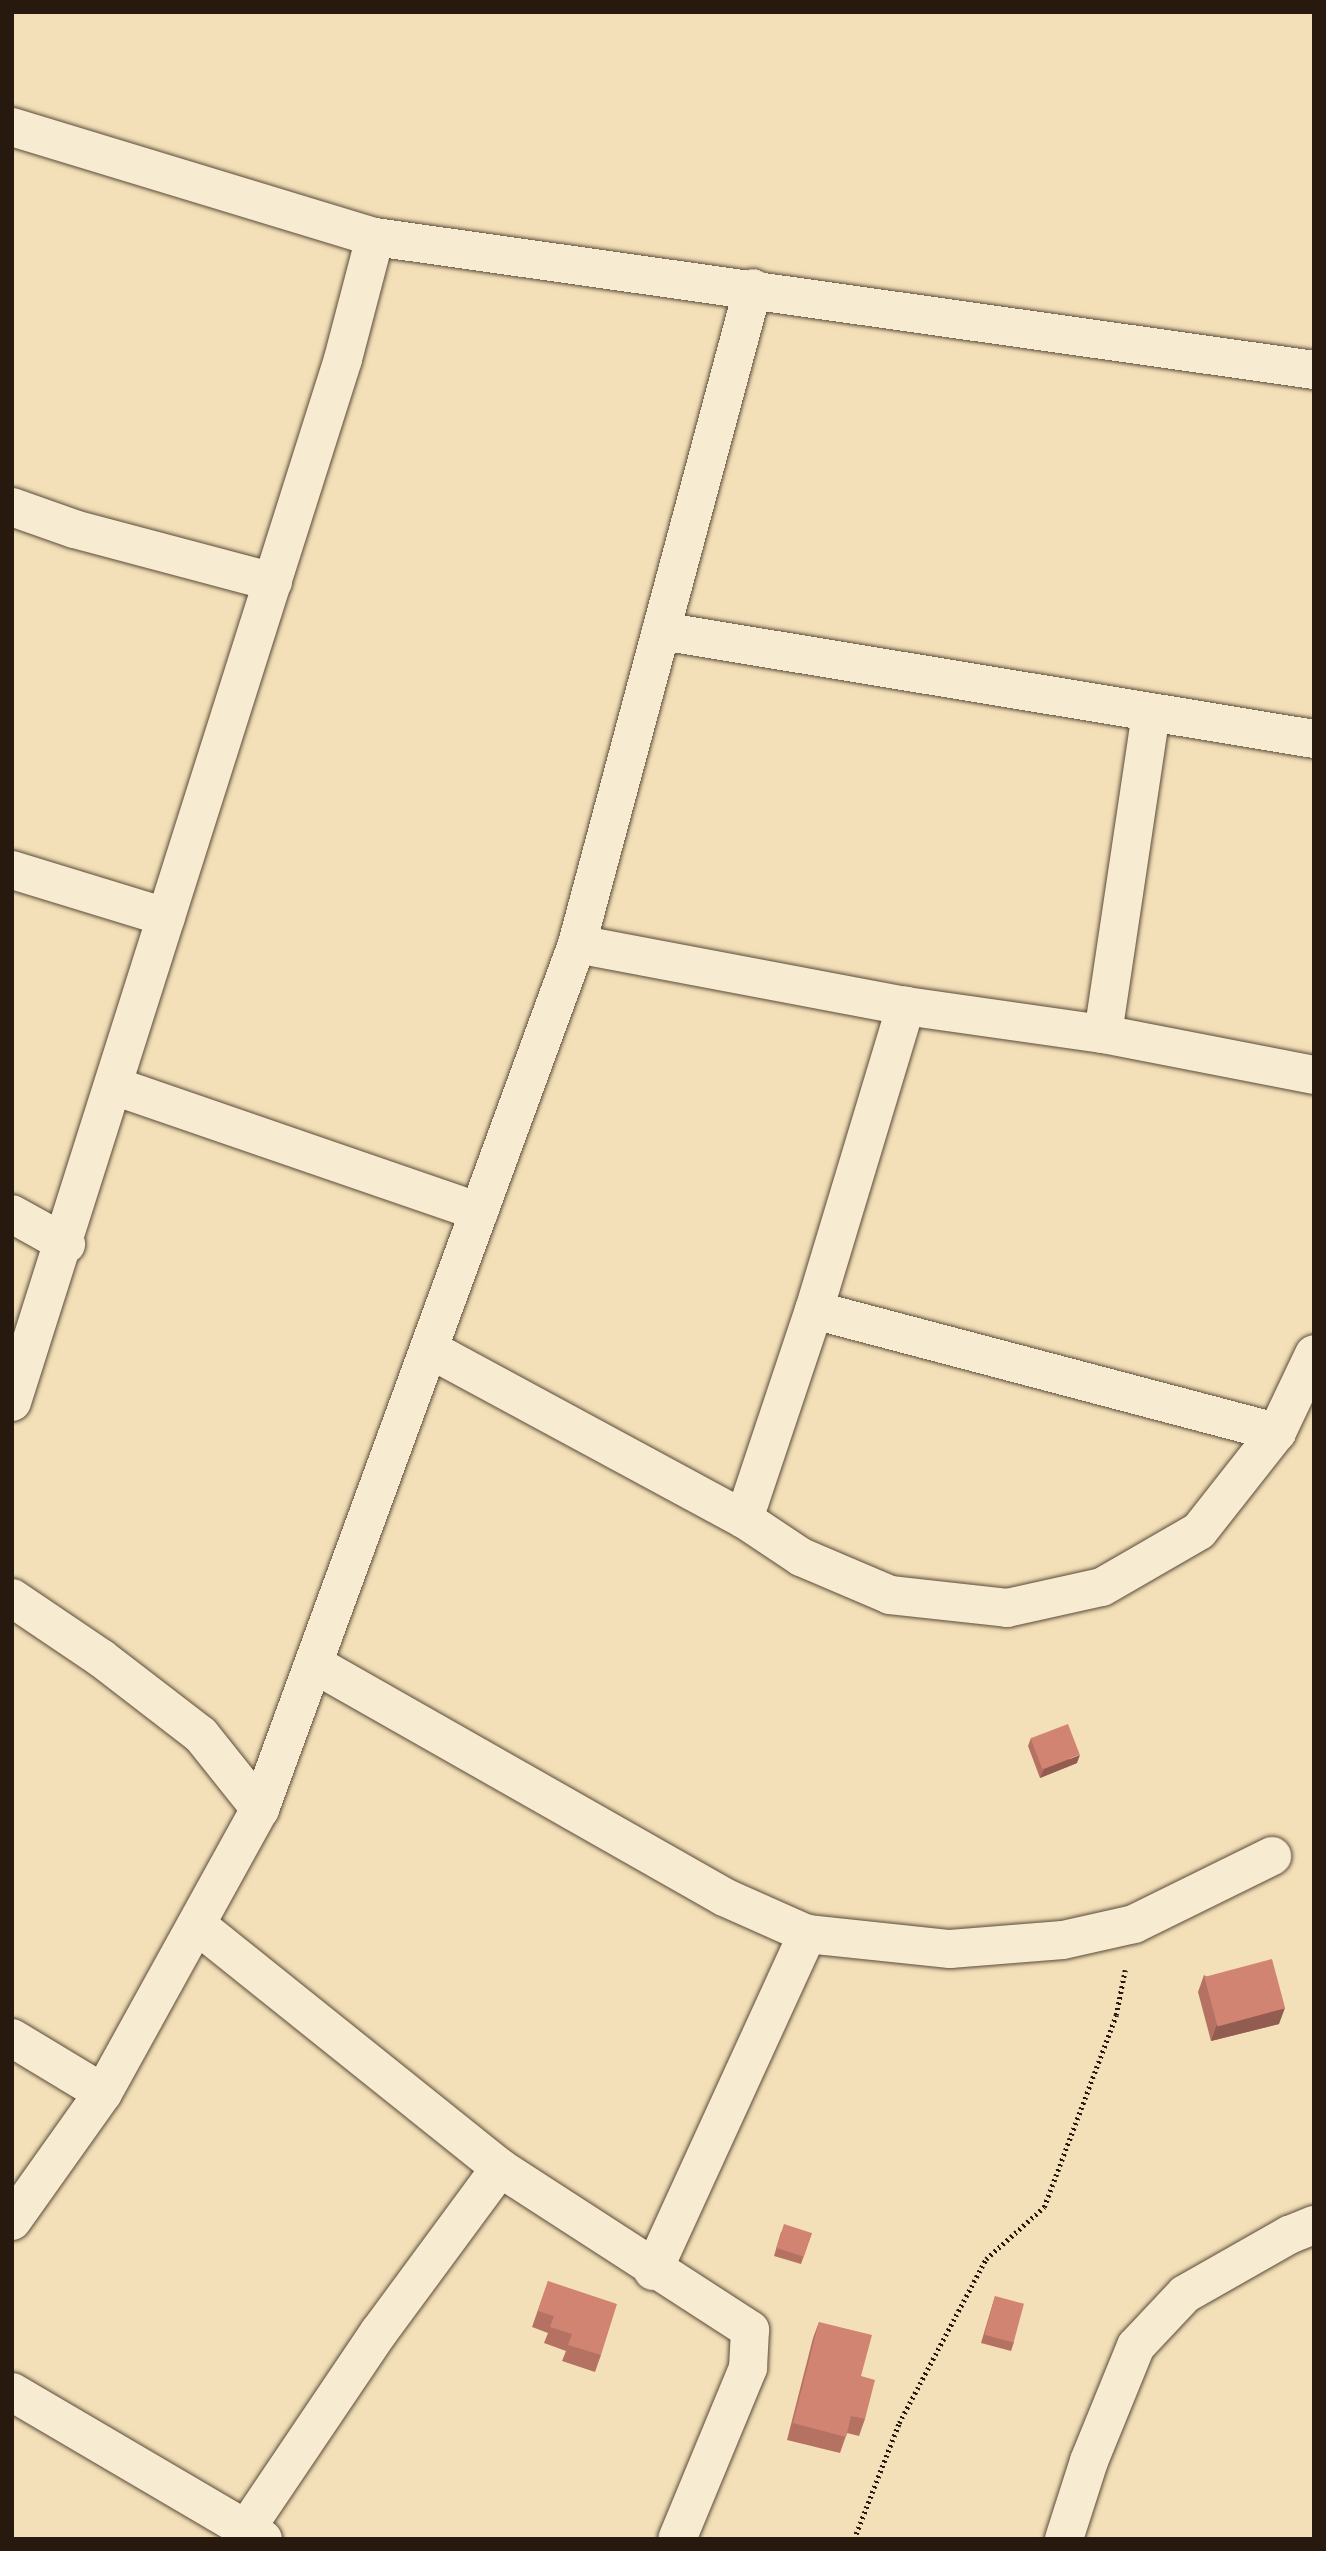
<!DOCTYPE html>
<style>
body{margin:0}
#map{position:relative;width:1326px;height:2551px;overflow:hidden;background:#f3e0b8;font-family:"Libre Caslon Text",serif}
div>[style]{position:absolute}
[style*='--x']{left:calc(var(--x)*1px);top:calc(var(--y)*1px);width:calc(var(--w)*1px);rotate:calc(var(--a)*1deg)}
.path>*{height:4.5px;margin-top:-2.25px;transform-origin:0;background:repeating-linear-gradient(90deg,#28190f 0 2px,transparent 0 5.5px)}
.roads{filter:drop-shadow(0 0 2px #5b4b39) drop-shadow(0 0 2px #5b4b39)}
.minor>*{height:38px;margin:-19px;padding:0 19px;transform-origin:19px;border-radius:19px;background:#f7ebd1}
.wall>*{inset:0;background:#b57262}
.shaded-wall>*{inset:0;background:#935c50}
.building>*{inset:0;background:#d28472;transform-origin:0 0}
span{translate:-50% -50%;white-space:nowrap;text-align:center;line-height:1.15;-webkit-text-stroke:5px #f7ebd1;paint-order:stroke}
.frame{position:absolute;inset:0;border:14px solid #28190f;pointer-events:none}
</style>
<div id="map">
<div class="path">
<i style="--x:854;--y:2539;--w:124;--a:-68.8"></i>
<i style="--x:899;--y:2423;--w:186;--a:-62.1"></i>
<i style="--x:986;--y:2259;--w:78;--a:-41.9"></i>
<i style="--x:1044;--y:2207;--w:205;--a:-69.4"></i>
<i style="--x:1116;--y:2015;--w:46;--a:-78.7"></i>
</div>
<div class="roads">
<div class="minor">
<i style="--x:12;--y:127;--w:379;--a:16.9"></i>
<i style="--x:375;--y:237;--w:948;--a:8.06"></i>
<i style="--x:12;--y:507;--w:66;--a:19.5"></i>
<i style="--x:74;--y:529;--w:206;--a:14.9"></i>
<i style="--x:661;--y:631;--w:662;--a:9.39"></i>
<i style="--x:12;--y:870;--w:161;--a:17"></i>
<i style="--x:577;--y:944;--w:335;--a:10.7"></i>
<i style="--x:906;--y:1006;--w:199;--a:8.1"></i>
<i style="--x:1103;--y:1034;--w:215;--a:11"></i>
<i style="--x:1103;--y:1034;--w:325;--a:-81.5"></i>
<i style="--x:114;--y:1086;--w:386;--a:19"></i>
<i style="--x:12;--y:1214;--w:62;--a:29.1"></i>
<i style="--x:814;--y:1310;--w:479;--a:14.8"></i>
<i style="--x:431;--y:1350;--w:356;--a:28.4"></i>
<i style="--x:744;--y:1519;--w:69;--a:33.7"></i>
<i style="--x:801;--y:1557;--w:97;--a:23.1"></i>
<i style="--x:890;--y:1595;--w:118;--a:6.3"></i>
<i style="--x:1007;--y:1608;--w:97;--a:-12.5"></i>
<i style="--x:1102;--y:1587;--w:112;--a:-30"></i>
<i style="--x:1199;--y:1531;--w:126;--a:-51.8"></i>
<i style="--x:1277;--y:1432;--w:86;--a:-64.6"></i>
<i style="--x:12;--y:1402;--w:1094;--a:-72.39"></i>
<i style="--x:343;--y:359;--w:126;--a:-75.3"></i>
<i style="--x:744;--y:1519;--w:220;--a:-71.5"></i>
<i style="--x:814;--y:1310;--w:318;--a:-73.2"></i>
<i style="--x:12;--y:1598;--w:107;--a:34"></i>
<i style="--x:101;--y:1658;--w:126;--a:37.6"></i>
<i style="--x:201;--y:1735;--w:95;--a:51.4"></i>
<i style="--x:314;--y:1664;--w:472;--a:29.6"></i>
<i style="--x:724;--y:1897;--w:91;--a:24"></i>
<i style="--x:807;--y:1934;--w:144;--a:6"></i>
<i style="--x:950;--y:1949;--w:113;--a:-4.6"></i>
<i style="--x:1063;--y:1940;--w:73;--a:-12.7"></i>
<i style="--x:1134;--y:1924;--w:154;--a:-26.2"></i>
<i style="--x:197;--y:1925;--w:388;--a:38.7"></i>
<i style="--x:500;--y:2168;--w:298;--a:32.9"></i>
<i style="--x:750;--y:2330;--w:38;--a:93"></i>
<i style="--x:748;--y:2368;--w:185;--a:112.5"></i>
<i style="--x:12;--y:2038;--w:106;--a:31.1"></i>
<i style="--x:12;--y:2221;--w:157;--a:-54.6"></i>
<i style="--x:103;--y:2093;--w:325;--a:-61.1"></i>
<i style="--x:260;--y:1809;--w:921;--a:-69.87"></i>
<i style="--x:577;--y:944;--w:679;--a:-74.98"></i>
<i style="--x:653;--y:2271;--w:371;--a:-65.4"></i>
<i style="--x:12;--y:2392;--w:291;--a:30.4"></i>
<i style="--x:246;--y:2529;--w:238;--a:-56"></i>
<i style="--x:379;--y:2332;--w:204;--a:-53.6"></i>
<i style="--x:1064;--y:2539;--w:82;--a:-72.2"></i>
<i style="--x:1089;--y:2461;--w:124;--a:-67.8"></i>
<i style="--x:1136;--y:2346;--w:71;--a:-46.7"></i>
<i style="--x:1185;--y:2294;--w:120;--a:-29.6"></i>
<i style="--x:1289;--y:2235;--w:27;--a:-22"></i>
</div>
</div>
<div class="wall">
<i style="clip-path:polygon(1031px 1738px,1077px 1763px,1040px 1778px,1028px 1746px)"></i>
<i style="clip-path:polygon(1204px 1975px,1279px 2024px,1211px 2041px,1198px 1992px)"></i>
<i style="clip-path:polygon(781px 2232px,812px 2233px,801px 2264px,774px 2256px)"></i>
<i style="clip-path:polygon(548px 2281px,601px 2355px,595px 2372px,562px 2361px,566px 2351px,544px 2343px,548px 2333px,532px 2327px)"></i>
<i style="clip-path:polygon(995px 2296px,1014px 2342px,1011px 2351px,981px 2343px)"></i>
<i style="clip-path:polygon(819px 2322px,861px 2376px,865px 2419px,859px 2436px,847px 2433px,840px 2453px,787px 2440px,813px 2338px)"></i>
</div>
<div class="shaded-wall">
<i style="clip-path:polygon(1080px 1755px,1077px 1763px,1040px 1778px,1044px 1769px)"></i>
<i style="clip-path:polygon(1285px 2008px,1279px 2024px,1211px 2041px,1217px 2024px)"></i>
</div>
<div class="building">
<i style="left:1068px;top:1724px;width:33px;height:40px;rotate:69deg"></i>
<i style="left:1272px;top:1959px;width:51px;height:70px;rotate:75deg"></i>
<i style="left:784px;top:2224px;width:29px;height:25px;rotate:18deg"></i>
<i style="clip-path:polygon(548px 2281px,617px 2304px,601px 2355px,568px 2345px,572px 2334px,550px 2327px,554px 2316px,538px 2311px)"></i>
<i style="left:995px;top:2296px;width:30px;height:40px;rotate:15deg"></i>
<i style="clip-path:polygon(819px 2322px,872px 2335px,861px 2376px,875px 2380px,865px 2419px,851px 2416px,846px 2437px,793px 2423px)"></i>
</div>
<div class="frame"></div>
</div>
